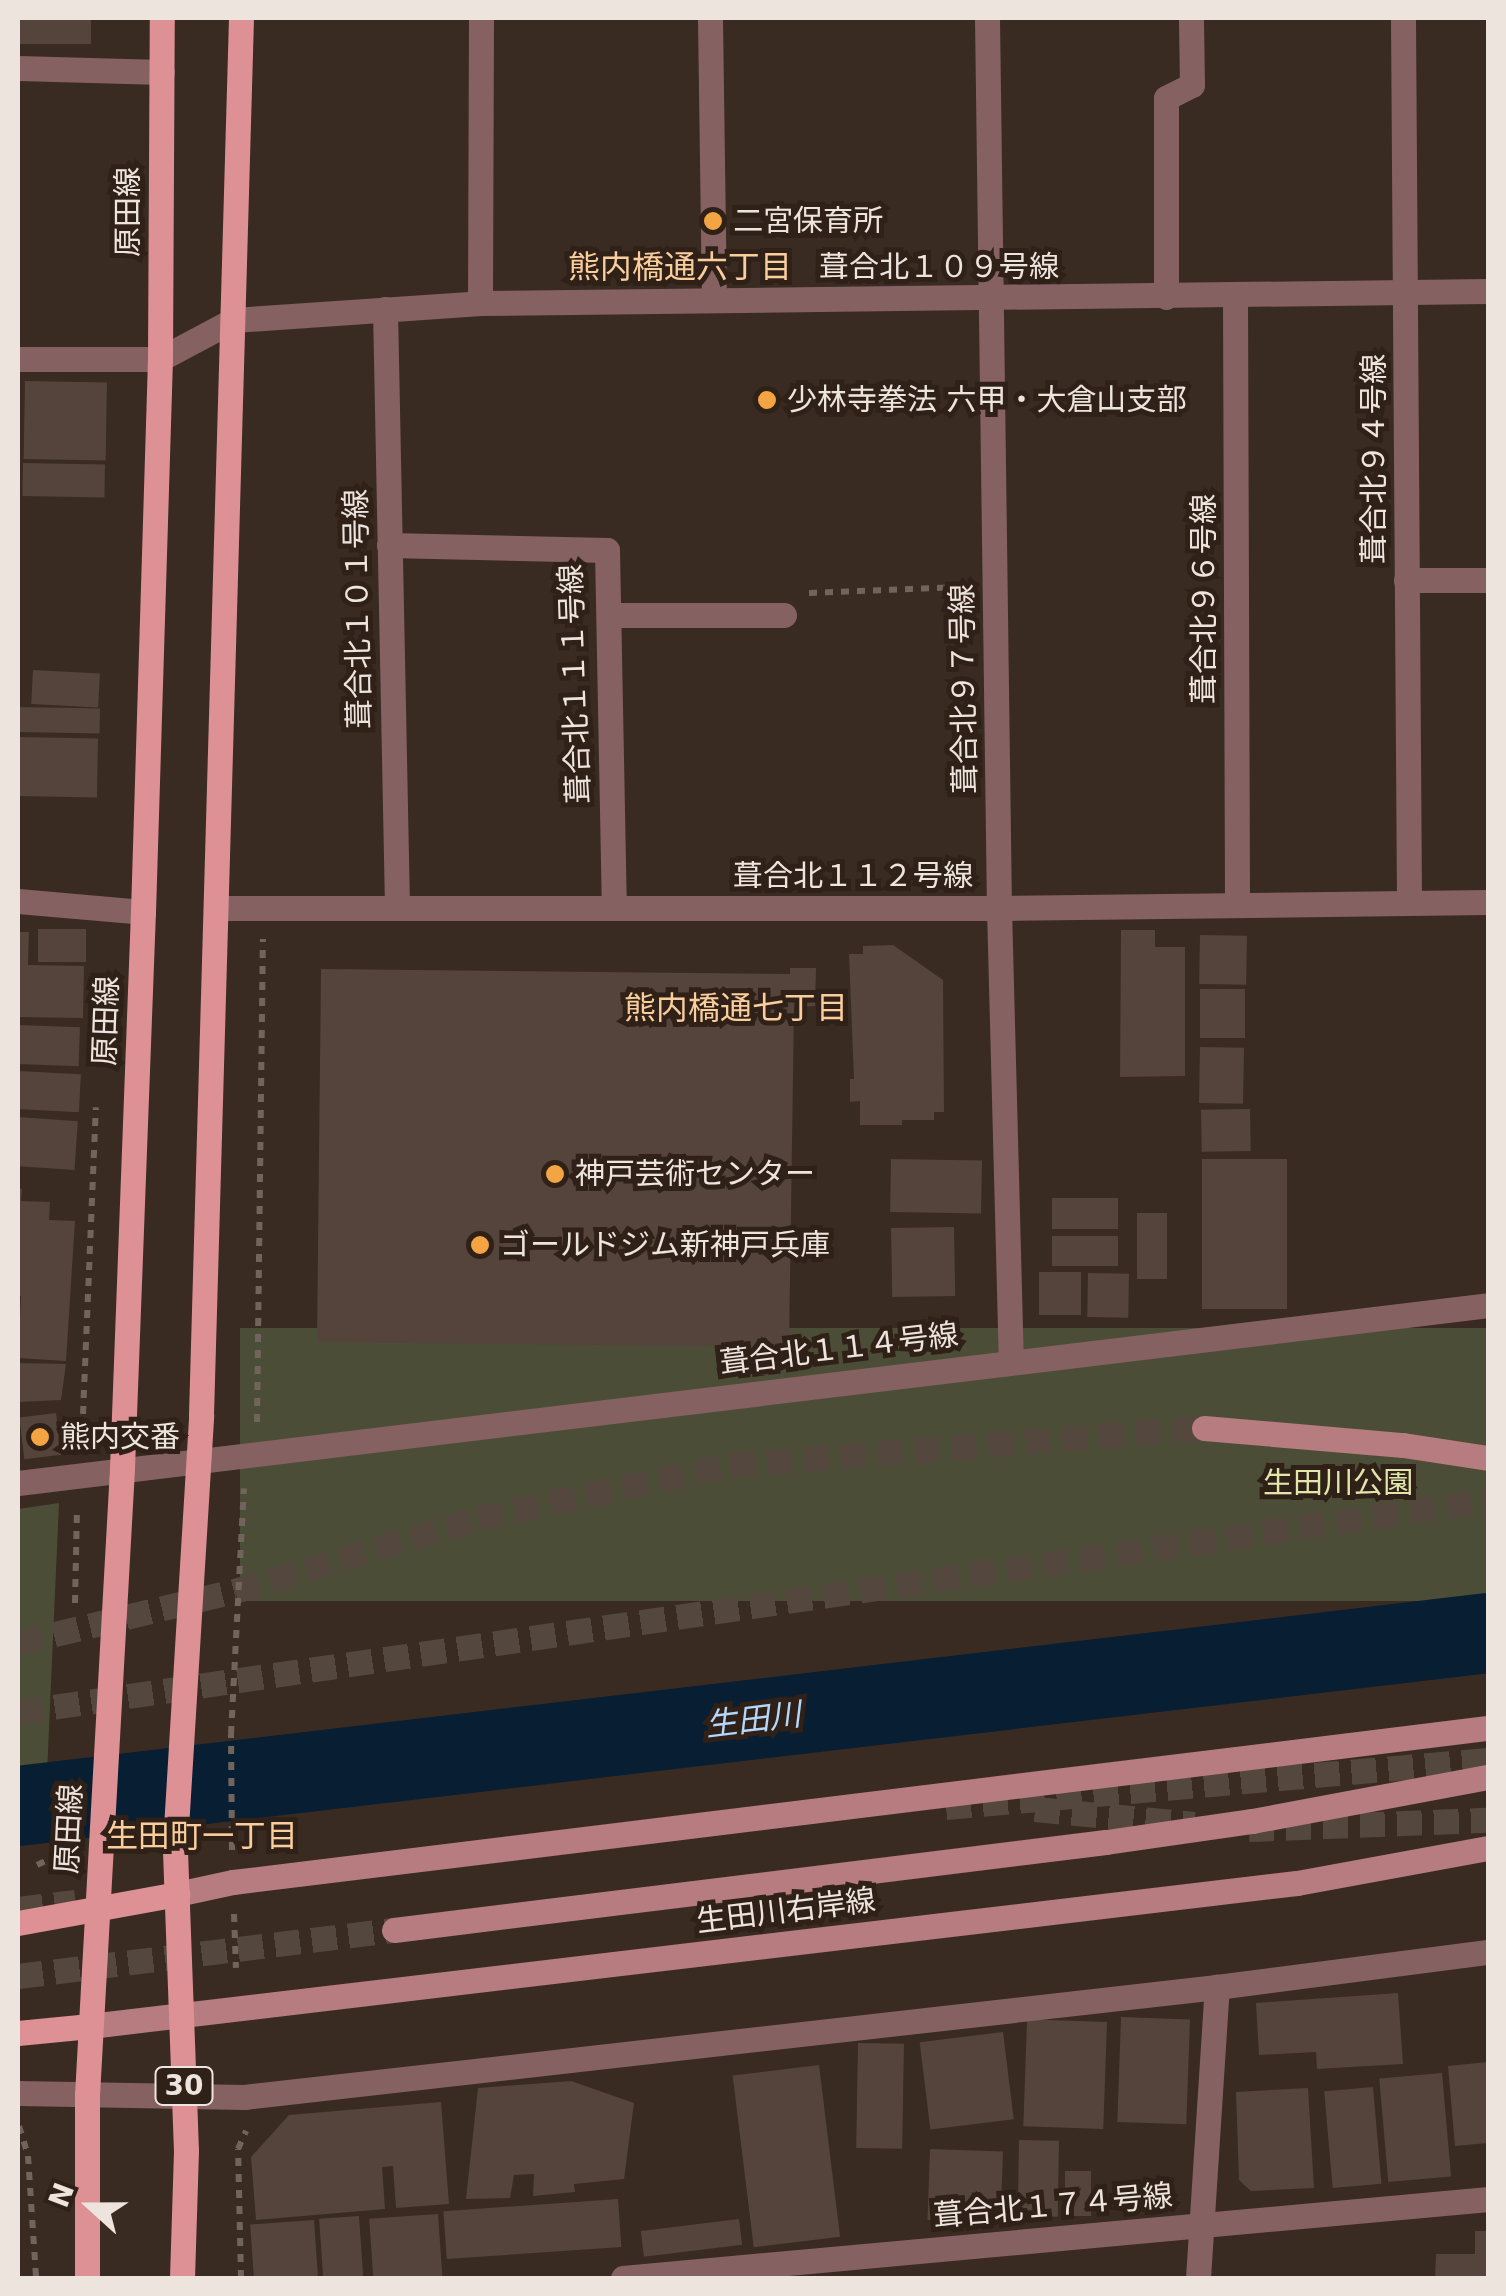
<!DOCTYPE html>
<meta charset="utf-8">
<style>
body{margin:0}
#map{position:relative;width:1506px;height:2296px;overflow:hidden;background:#392b22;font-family:"DejaVu Sans","Noto Sans JP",sans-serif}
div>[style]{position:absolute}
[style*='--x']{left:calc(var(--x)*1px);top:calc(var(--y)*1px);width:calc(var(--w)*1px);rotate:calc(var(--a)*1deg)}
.green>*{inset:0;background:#4b4d36;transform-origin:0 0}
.river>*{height:80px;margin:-40px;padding:0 40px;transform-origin:40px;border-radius:40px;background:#081e32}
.building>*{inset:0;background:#54443b;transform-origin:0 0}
.secondary-tunnel>*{height:25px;margin-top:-12.5px;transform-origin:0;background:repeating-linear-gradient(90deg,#54473e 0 25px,transparent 0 37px)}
.path>*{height:6px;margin-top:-3px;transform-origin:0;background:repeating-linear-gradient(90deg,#71645c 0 8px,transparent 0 16px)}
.street>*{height:25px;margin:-12.5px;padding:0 12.5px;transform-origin:12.5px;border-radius:12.5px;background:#866162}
.secondary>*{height:25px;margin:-12.5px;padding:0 12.5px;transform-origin:12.5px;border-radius:12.5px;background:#b77c7f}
.primary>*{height:25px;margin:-12.5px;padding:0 12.5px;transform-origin:12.5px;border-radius:12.5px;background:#dd9195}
.dots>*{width:28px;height:28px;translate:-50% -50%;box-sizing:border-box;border:5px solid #2f2118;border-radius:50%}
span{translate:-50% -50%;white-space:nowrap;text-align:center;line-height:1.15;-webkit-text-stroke:10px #2f2118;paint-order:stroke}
.shield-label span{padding:2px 8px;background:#2f2118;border:2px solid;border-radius:8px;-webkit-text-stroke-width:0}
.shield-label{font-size:28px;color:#eee4de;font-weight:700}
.street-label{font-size:30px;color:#eee4de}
.poi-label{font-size:30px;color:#eee4de}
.left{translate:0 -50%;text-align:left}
.park-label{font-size:30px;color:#e1e6a9}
.neighbourhood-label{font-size:32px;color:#facd9d}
.water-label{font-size:32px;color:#b4d7fb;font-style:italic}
.frame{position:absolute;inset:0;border:20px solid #eee4de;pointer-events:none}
.north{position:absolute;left:40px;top:2156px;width:100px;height:100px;-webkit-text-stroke:8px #2f2118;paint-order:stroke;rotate:291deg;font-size:28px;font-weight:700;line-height:40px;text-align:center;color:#eee4de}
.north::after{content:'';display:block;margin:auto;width:35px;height:45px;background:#eee4de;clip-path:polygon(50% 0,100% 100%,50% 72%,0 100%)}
</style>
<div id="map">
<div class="green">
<i style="left:1488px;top:1328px;width:273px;height:1248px;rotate:90deg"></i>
<i style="clip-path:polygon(59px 1503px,47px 1774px,18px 1778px,18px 1509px)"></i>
</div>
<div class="river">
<i style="--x:18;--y:1806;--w:1480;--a:-6.71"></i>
</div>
<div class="building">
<i style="left:18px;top:18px;width:73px;height:26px"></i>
<i style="left:25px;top:381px;width:82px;height:78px;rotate:1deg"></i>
<i style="left:23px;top:463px;width:82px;height:33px;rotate:1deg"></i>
<i style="left:33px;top:670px;width:67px;height:34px;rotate:3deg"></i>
<i style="left:18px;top:707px;width:82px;height:25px;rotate:1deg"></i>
<i style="left:18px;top:737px;width:80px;height:59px;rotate:1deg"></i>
<i style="left:38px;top:929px;width:48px;height:33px"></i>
<i style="clip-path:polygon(1121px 930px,1155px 930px,1155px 947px,1185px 947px,1185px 1076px,1120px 1077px)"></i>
<i style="clip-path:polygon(18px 932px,29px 932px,28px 965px,84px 966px,83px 1018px,18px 1017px)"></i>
<i style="left:1200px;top:935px;width:47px;height:49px;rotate:1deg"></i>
<i style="clip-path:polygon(893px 945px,943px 980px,944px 1112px,934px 1112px,934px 1120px,902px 1120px,902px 1125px,860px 1125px,860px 1101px,850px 1102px,850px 1079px,854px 1079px,849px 954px,863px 954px,863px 946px)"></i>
<i style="clip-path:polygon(790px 968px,816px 968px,815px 1006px,794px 1007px,789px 1347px,317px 1342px,321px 969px,790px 974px)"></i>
<i style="left:1200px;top:989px;width:45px;height:49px"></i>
<i style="left:18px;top:1025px;width:62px;height:39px;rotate:2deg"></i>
<i style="left:1200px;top:1047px;width:44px;height:56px;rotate:1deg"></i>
<i style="left:18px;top:1071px;width:63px;height:38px;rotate:3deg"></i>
<i style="left:1250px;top:1109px;width:42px;height:49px;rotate:89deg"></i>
<i style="left:18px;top:1117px;width:60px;height:49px;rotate:4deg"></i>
<i style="left:891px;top:1159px;width:91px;height:53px;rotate:1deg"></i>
<i style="left:1202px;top:1159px;width:85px;height:150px"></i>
<i style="clip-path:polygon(18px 1188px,22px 1189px,21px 1201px,50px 1202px,49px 1220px,75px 1221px,66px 1361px,18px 1358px,21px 1296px,18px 1296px)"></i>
<i style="left:1052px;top:1198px;width:66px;height:31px"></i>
<i style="left:1137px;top:1213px;width:30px;height:66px"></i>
<i style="left:954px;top:1227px;width:69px;height:63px;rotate:89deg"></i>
<i style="left:1052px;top:1236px;width:66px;height:30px"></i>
<i style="left:1039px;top:1272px;width:42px;height:43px"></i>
<i style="left:1088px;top:1273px;width:41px;height:44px;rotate:1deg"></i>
<i style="clip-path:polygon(18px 1363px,66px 1364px,61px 1400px,18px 1402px)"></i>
<i style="left:56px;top:1413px;width:42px;height:37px;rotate:83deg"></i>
<i style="clip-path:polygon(1398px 1993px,1403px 2064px,1317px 2069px,1316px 2052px,1259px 2055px,1256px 2003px)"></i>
<i style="left:1121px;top:2017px;width:69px;height:105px;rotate:2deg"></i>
<i style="left:1107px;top:2022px;width:107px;height:80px;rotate:92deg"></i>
<i style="left:1003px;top:2032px;width:88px;height:84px;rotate:83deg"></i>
<i style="left:858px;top:2043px;width:46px;height:105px;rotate:1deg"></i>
<i style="clip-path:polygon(1488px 2062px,1488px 2143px,1455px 2146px,1448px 2066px)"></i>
<i style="left:819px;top:2065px;width:173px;height:87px;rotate:83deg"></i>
<i style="left:1442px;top:2073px;width:104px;height:63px;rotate:85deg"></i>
<i style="clip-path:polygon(571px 2081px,634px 2103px,624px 2179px,574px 2184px,575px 2192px,533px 2196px,534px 2174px,514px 2175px,510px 2198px,466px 2199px,478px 2088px)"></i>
<i style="left:1373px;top:2087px;width:97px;height:49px;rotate:85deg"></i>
<i style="clip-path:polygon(1308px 2088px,1314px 2188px,1251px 2191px,1239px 2180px,1236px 2092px)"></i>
<i style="clip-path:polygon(441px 2102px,449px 2204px,396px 2208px,393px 2166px,382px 2167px,385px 2209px,256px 2220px,251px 2157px,289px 2115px)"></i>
<i style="left:1019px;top:2140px;width:40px;height:76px;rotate:1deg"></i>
<i style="left:930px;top:2149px;width:73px;height:71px;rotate:2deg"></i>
<i style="left:1065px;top:2171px;width:26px;height:45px"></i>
<i style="left:618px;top:2199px;width:48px;height:175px;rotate:86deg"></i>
<i style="left:438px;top:2214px;width:64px;height:69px;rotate:86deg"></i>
<i style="left:359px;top:2216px;width:62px;height:40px;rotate:86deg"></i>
<i style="left:739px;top:2219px;width:26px;height:99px;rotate:83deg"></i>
<i style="left:314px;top:2220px;width:58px;height:64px;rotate:86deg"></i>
<i style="clip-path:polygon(1475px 2231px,1488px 2231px,1488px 2278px,1435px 2278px,1436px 2254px,1475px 2254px)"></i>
</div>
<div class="secondary-tunnel">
<i style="--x:18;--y:1643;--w:223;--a:-13.5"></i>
<i style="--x:235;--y:1591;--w:254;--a:-16.7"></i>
<i style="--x:478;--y:1518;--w:258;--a:-11.9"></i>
<i style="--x:730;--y:1465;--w:475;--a:-4.5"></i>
<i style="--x:18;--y:1712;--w:1485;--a:-8.21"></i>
<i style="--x:946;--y:1807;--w:544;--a:-4.96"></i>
<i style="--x:1035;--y:1809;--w:160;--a:5.4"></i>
<i style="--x:1249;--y:1829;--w:239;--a:-2.2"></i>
<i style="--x:18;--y:1909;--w:58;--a:-6.9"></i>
<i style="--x:18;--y:1976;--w:379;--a:-7"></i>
</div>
<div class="path">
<i style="--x:809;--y:593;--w:152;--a:-2.3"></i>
<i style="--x:257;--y:1422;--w:483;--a:-89.3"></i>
<i style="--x:78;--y:1444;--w:30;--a:-81"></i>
<i style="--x:83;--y:1414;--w:307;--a:-87.6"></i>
<i style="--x:75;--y:1603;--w:92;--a:-88.8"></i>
<i style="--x:232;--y:1850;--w:116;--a:-90.5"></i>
<i style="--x:231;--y:1734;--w:246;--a:-87"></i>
<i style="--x:37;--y:1865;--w:33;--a:-25"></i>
<i style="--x:234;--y:1914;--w:54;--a:87.9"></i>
<i style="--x:19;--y:2126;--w:31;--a:73"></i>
<i style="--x:28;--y:2156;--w:122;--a:86.2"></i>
<i style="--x:241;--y:2278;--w:129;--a:-91.3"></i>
<i style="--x:238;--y:2149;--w:20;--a:-66"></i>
</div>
<div class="street">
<i style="--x:710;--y:18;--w:282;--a:89.2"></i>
<i style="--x:987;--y:18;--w:890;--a:89.23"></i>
<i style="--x:999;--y:908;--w:452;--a:88.5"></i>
<i style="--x:1403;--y:18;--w:883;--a:89.61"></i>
<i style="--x:18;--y:68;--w:144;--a:1.6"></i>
<i style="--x:1235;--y:296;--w:607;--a:89.81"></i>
<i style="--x:1166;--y:297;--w:199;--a:-90"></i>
<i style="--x:1166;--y:98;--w:29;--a:-27"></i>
<i style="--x:1192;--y:85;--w:67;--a:-90.9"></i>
<i style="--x:480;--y:303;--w:285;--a:-89.8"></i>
<i style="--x:385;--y:309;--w:599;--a:88.85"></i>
<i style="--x:18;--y:359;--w:142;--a:0"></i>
<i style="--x:160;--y:359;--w:83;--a:-28.1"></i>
<i style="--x:233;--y:320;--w:248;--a:-3.9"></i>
<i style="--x:480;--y:303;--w:1008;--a:-0.68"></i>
<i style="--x:389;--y:545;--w:218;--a:1.3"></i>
<i style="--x:607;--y:550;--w:358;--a:88.9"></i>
<i style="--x:1406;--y:580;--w:82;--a:0"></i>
<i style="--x:609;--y:615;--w:175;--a:0"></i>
<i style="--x:18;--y:901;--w:125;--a:5"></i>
<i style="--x:218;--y:908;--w:781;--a:0"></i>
<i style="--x:999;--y:908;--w:489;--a:-0.7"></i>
<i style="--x:18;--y:1483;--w:1481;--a:-6.9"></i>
<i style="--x:18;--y:2093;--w:226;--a:1"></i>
<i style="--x:244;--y:2097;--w:979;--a:-6.45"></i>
<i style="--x:1217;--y:1987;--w:273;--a:-7.4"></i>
<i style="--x:623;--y:2278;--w:869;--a:-5.22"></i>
<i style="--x:1198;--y:2278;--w:292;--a:-86.3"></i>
</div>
<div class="secondary">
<i style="--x:1204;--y:1428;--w:200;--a:4.9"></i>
<i style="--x:1403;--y:1445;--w:86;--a:8.7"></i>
<i style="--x:177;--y:1894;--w:57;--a:-12.1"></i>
<i style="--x:233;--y:1882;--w:1264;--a:-7"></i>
<i style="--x:394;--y:1930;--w:717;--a:-7.05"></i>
<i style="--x:1106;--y:1842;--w:148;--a:-8.2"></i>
<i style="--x:1252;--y:1821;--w:240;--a:-10.6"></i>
<i style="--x:90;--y:2026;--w:1215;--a:-6.76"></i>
<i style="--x:1297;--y:1883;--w:194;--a:-10.4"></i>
</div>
<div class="primary">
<i style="--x:18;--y:1923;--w:162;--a:-10.3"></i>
<i style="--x:18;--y:2033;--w:72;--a:-5.6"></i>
<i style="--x:87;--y:2278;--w:183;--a:-90"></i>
<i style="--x:87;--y:2095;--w:628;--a:-86.8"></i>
<i style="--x:122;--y:1468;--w:556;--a:-87.84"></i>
<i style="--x:143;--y:912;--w:553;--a:-88.24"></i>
<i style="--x:160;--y:359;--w:341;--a:-89.7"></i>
<i style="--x:182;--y:2278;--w:127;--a:-88.2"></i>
<i style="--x:186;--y:2151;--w:307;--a:-92.1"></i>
<i style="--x:175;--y:1844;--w:430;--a:-86.5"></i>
<i style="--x:201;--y:1415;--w:1398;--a:-88.36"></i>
</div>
<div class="dots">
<i style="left:713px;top:221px;background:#f3a443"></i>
<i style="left:767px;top:400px;background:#f3a443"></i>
<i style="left:555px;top:1174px;background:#f3a443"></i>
<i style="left:480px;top:1245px;background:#f3a443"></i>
<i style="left:40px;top:1437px;background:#f3a443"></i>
</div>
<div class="shield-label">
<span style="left:184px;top:2086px">30</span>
</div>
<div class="street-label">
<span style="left:128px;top:212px;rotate:-90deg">原田線</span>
<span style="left:939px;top:267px">葺合北１０９号線</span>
<span style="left:1374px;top:459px;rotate:-90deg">葺合北９４号線</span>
<span style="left:1204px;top:599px;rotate:-90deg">葺合北９６号線</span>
<span style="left:358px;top:609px;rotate:-91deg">葺合北１０１号線</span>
<span style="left:575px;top:684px;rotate:-92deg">葺合北１１１号線</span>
<span style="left:964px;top:689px;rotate:-91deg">葺合北９７号線</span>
<span style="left:853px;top:876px">葺合北１１２号線</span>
<span style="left:106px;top:1021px;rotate:-88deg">原田線</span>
<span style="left:839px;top:1349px;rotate:-7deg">葺合北１１４号線</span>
<span style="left:69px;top:1829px;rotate:-87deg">原田線</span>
<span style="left:786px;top:1911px;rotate:-7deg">生田川右岸線</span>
<span style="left:1053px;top:2206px;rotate:-5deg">葺合北１７４号線</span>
</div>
<div class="poi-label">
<span class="left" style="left:733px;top:221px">二宮保育所</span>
<span class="left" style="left:787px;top:400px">少林寺拳法 六甲・大倉山支部</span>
<span class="left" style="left:575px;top:1174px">神戸芸術センター</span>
<span class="left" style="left:500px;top:1245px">ゴールドジム新神戸兵庫</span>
<span class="left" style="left:60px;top:1437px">熊内交番</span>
</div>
<div class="park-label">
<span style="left:1338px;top:1483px">生田川公園</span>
</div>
<div class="neighbourhood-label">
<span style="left:680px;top:267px">熊内橋通六丁目</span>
<span style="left:736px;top:1008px">熊内橋通七丁目</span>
<span style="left:202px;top:1836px">生田町一丁目</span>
</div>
<div class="water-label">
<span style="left:753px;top:1720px;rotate:-7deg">生田川</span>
</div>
<div class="frame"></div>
<div class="north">N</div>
</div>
